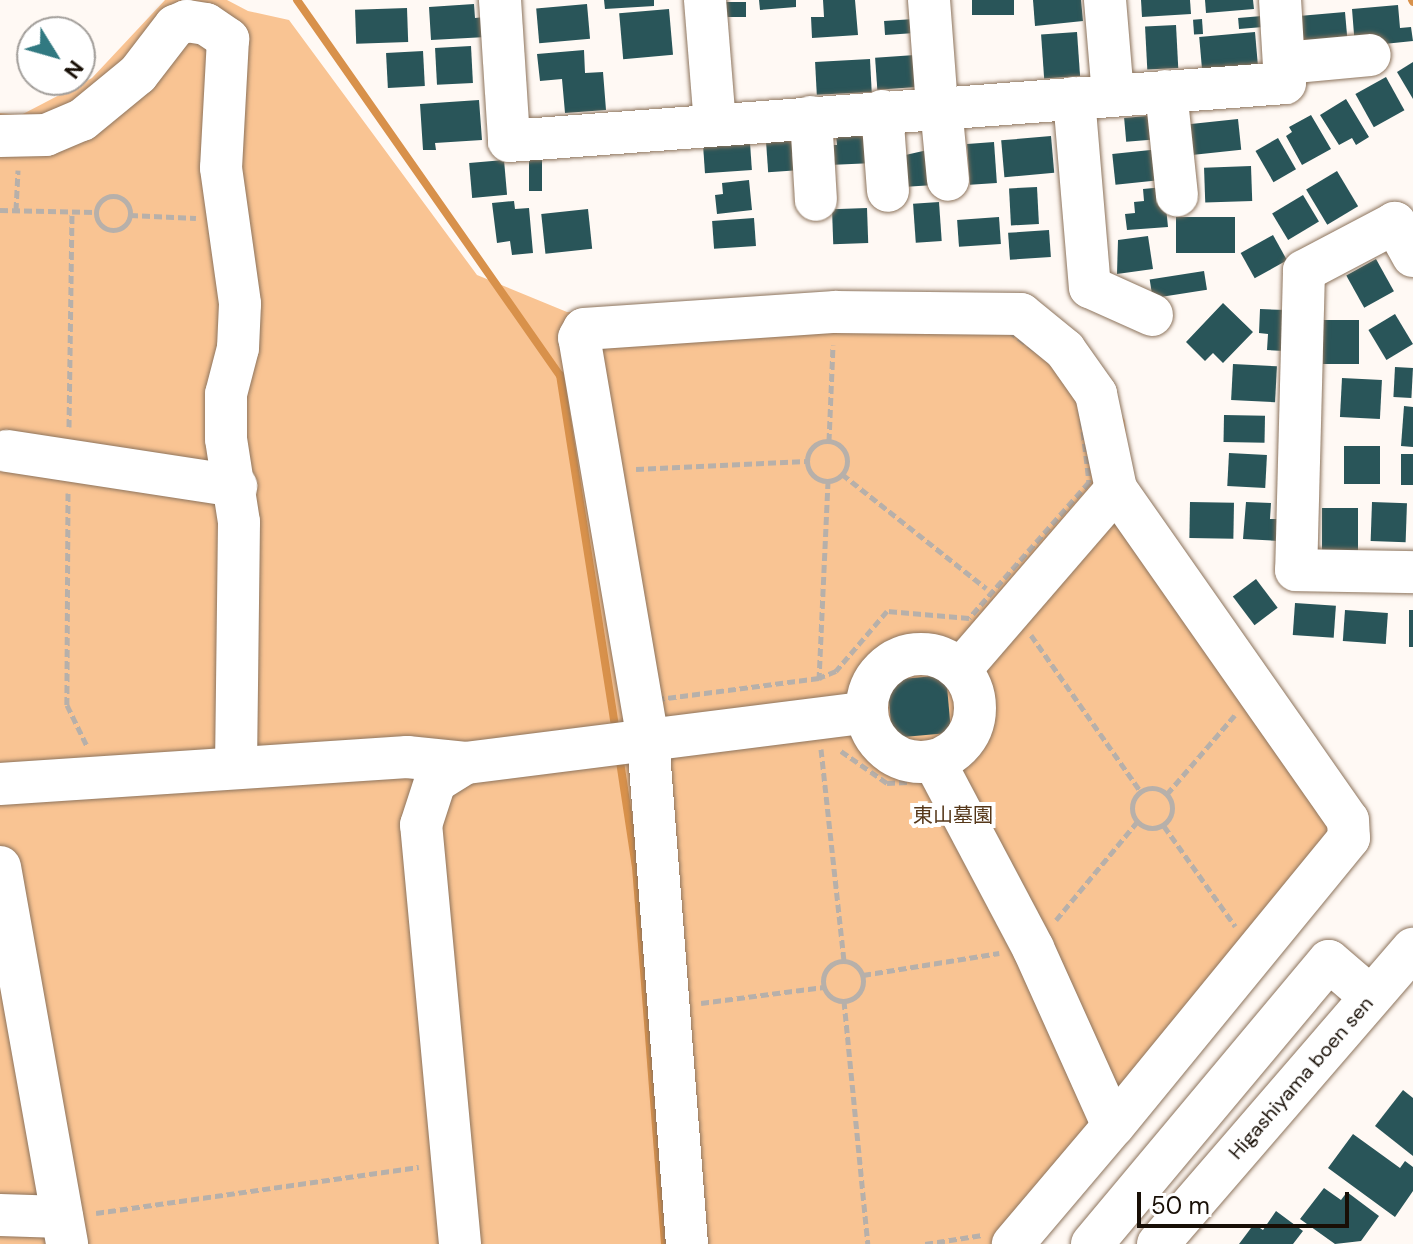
<!DOCTYPE html>
<meta charset="utf-8">
<style>
body{margin:0}
#map{position:relative;width:1413px;height:1244px;overflow:hidden;background:#fff9f4;font-family:"DM Sans","Noto Sans JP",sans-serif}
div>[style]{position:absolute}
[style*='--x']{left:calc(var(--x)*1px);top:calc(var(--y)*1px);width:calc(var(--w)*1px);rotate:calc(var(--a)*1deg)}
.green>*{inset:0;background:#f9c493}
.stream>*{height:8px;margin:-4px;padding:0 4px;transform-origin:4px;border-radius:4px;background:#d8914b}
.building>*{inset:0;background:#295559;transform-origin:0 0}
.path>*{height:5px;margin-top:-2.5px;transform-origin:0;background:repeating-linear-gradient(90deg,#b7b0aa 0 8px,transparent 0 12px)}
.path>.ring{margin:-2.5px;padding:0;box-sizing:content-box;background:none;border:5px solid #b7b0aa;border-radius:50%}
.roads{filter:drop-shadow(0 0 2px #8d745d) drop-shadow(0 0 2px #8d745d)}
.minor>*{height:42px;margin:-21px;padding:0 21px;transform-origin:21px;border-radius:21px;background:#fff}
.minor>.ring{margin:-21px;padding:0;box-sizing:content-box;background:none;border:42px solid #fff;border-radius:50%}
span{translate:-50% -50%;white-space:nowrap;text-align:center;line-height:1.15;-webkit-text-stroke:8px #fff;paint-order:stroke}
.park-label{font-size:20px;color:#553719}
.street-label{font-size:20px;color:#180f06}
.north{position:absolute;left:16px;top:16px;width:80px;height:80px;box-sizing:border-box;background:#fff;border:2px solid #a39f9b;border-radius:50%;rotate:127deg;font-size:22px;font-weight:700;line-height:32px;text-align:center;color:#180f06}
.north::after{content:'';display:block;margin:auto;width:28px;height:36px;background:#317981;clip-path:polygon(50% 0,100% 100%,50% 72%,0 100%)}
.scale{position:absolute;left:1137px;top:1192px;width:212px;height:36px;box-sizing:border-box;border:4px solid #180f06;border-top:0;padding-left:10px;font-size:24px;line-height:28px;white-space:nowrap;color:#180f06;-webkit-text-stroke:6px #fff;paint-order:stroke}
</style>
<div id="map">
<div class="green">
<i style="clip-path:polygon(165px 0,227px 0,248px 11px,289px 20px,477px 275px,567px 312px,1020px 300px,1085px 344px,1125px 421px,1132px 498px,1364px 832px,1028px 1244px,0 1244px,0 113px,21px 115px,92px 78px)"></i>
</div>
<div class="stream">
<i style="--x:297;--y:0;--w:458;--a:55"></i>
<i style="--x:560;--y:375;--w:363;--a:81.1"></i>
<i style="--x:1412;--y:0;--w:2;--a:63"></i>
<i style="--x:619;--y:755;--w:113;--a:81.4"></i>
<i style="--x:636;--y:867;--w:378;--a:85.6"></i>
</div>
<div class="building">
<i style="clip-path:polygon(604px 0,654px 0,654px 6px,605px 9px)"></i>
<i style="clip-path:polygon(759px 0,796px 0,796px 7px,760px 10px)"></i>
<i style="clip-path:polygon(823px 0,855px 0,858px 35px,812px 38px,811px 17px,824px 17px)"></i>
<i style="left:972px;top:0;width:42px;height:15px"></i>
<i style="clip-path:polygon(1033px 0,1081px 0,1083px 21px,1035px 26px)"></i>
<i style="clip-path:polygon(1141px 0,1190px 0,1191px 14px,1142px 17px)"></i>
<i style="clip-path:polygon(1205px 0,1253px 0,1254px 9px,1206px 13px)"></i>
<i style="left:746px;top:2px;width:15px;height:24px;rotate:90deg"></i>
<i style="clip-path:polygon(474px 4px,475px 18px,485px 17px,486px 37px,431px 40px,429px 7px)"></i>
<i style="left:587px;top:4px;width:35px;height:51px;rotate:85deg"></i>
<i style="clip-path:polygon(1398px 5px,1400px 28px,1411px 27px,1413px 41px,1355px 47px,1352px 9px)"></i>
<i style="left:407px;top:8px;width:34px;height:52px;rotate:88deg"></i>
<i style="left:669px;top:9px;width:46px;height:50px;rotate:85deg"></i>
<i style="left:1345px;top:12px;width:35px;height:49px;rotate:85deg"></i>
<i style="left:1262px;top:16px;width:11px;height:24px;rotate:85deg"></i>
<i style="left:914px;top:19px;width:14px;height:30px;rotate:86deg"></i>
<i style="left:1202px;top:19px;width:15px;height:9px;rotate:86deg"></i>
<i style="left:1176px;top:25px;width:43px;height:31px;rotate:87deg"></i>
<i style="left:1077px;top:32px;width:44px;height:36px;rotate:86deg"></i>
<i style="left:1255px;top:32px;width:32px;height:56px;rotate:85deg"></i>
<i style="left:471px;top:46px;width:37px;height:36px;rotate:87deg"></i>
<i style="clip-path:polygon(584px 50px,585px 73px,603px 72px,606px 110px,565px 113px,562px 79px,540px 81px,537px 54px)"></i>
<i style="left:423px;top:51px;width:35px;height:37px;rotate:87deg"></i>
<i style="left:915px;top:55px;width:32px;height:40px;rotate:86deg"></i>
<i style="left:870px;top:59px;width:33px;height:55px;rotate:87deg"></i>
<i style="clip-path:polygon(1413px 62px,1413px 99px,1397px 72px)"></i>
<i style="left:1386px;top:77px;width:38px;height:35px;rotate:61deg"></i>
<i style="clip-path:polygon(1346px 99px,1369px 137px,1356px 145px,1352px 138px,1339px 145px,1320px 115px)"></i>
<i style="clip-path:polygon(479px 100px,482px 140px,435px 143px,436px 150px,423px 150px,420px 104px)"></i>
<i style="left:1158px;top:115px;width:24px;height:34px;rotate:85deg"></i>
<i style="clip-path:polygon(1311px 115px,1331px 149px,1302px 165px,1286px 136px,1292px 132px,1289px 127px)"></i>
<i style="left:1238px;top:119px;width:31px;height:52px;rotate:84deg"></i>
<i style="clip-path:polygon(872px 134px,874px 163px,829px 165px,828px 145px,837px 145px,836px 136px)"></i>
<i style="left:1051px;top:136px;width:37px;height:50px;rotate:85deg"></i>
<i style="left:1278px;top:138px;width:36px;height:26px;rotate:60deg"></i>
<i style="left:799px;top:140px;width:30px;height:33px;rotate:86deg"></i>
<i style="left:994px;top:142px;width:41px;height:27px;rotate:86deg"></i>
<i style="left:750px;top:143px;width:27px;height:47px;rotate:86deg"></i>
<i style="clip-path:polygon(932px 149px,934px 185px,903px 187px,901px 156px)"></i>
<i style="left:1160px;top:149px;width:31px;height:48px;rotate:84deg"></i>
<i style="left:504px;top:160px;width:35px;height:35px;rotate:85deg"></i>
<i style="left:529px;top:160px;width:13px;height:31px"></i>
<i style="left:1251px;top:166px;width:35px;height:47px;rotate:88deg"></i>
<i style="left:1337px;top:171px;width:41px;height:36px;rotate:59deg"></i>
<i style="clip-path:polygon(749px 180px,752px 210px,717px 214px,715px 195px,723px 194px,722px 183px)"></i>
<i style="left:1037px;top:187px;width:37px;height:28px;rotate:87deg"></i>
<i style="clip-path:polygon(1164px 187px,1168px 227px,1127px 230px,1125px 214px,1135px 213px,1134px 202px,1144px 201px,1143px 189px)"></i>
<i style="left:1303px;top:195px;width:31px;height:36px;rotate:59deg"></i>
<i style="clip-path:polygon(514px 201px,515px 209px,529px 208px,533px 253px,512px 255px,510px 241px,497px 243px,492px 203px)"></i>
<i style="left:939px;top:202px;width:39px;height:26px;rotate:86deg"></i>
<i style="left:867px;top:208px;width:35px;height:35px;rotate:88deg"></i>
<i style="left:588px;top:209px;width:40px;height:47px;rotate:84deg"></i>
<i style="left:999px;top:217px;width:27px;height:42px;rotate:86deg"></i>
<i style="left:1235px;top:217px;width:36px;height:59px;rotate:90deg"></i>
<i style="left:754px;top:218px;width:28px;height:42px;rotate:86deg"></i>
<i style="left:1049px;top:230px;width:27px;height:41px;rotate:86deg"></i>
<i style="left:1273px;top:235px;width:29px;height:37px;rotate:61deg"></i>
<i style="clip-path:polygon(1148px 236px,1153px 269px,1117px 274px,1118px 240px)"></i>
<i style="left:1376px;top:259px;width:37px;height:34px;rotate:61deg"></i>
<i style="left:1204px;top:271px;width:19px;height:55px;rotate:81deg"></i>
<i style="clip-path:polygon(1223px 303px,1253px 332px,1223px 363px,1213px 353px,1205px 361px,1186px 342px)"></i>
<i style="clip-path:polygon(1260px 309px,1286px 310px,1284px 351px,1267px 350px,1268px 334px,1259px 333px)"></i>
<i style="left:1395px;top:314px;width:35px;height:31px;rotate:59deg"></i>
<i style="left:1323px;top:320px;width:36px;height:44px"></i>
<i style="left:1233px;top:364px;width:44px;height:36px;rotate:3deg"></i>
<i style="left:1395px;top:367px;width:18px;height:30px;rotate:3deg"></i>
<i style="left:1342px;top:378px;width:40px;height:39px;rotate:3deg"></i>
<i style="clip-path:polygon(1404px 406px,1413px 407px,1413px 447px,1401px 446px)"></i>
<i style="left:1224px;top:415px;width:41px;height:27px;rotate:1deg"></i>
<i style="left:1344px;top:446px;width:36px;height:38px"></i>
<i style="left:1229px;top:453px;width:38px;height:33px;rotate:3deg"></i>
<i style="left:1401px;top:454px;width:12px;height:31px"></i>
<i style="left:1190px;top:502px;width:44px;height:36px;rotate:1deg"></i>
<i style="clip-path:polygon(1246px 502px,1271px 503px,1270px 519px,1280px 519px,1279px 541px,1243px 539px)"></i>
<i style="left:1372px;top:502px;width:35px;height:39px;rotate:2deg"></i>
<i style="left:1322px;top:508px;width:36px;height:43px"></i>
<i style="left:1256px;top:579px;width:36px;height:29px;rotate:53deg"></i>
<i style="left:1295px;top:603px;width:41px;height:32px;rotate:4deg"></i>
<i style="left:1345px;top:610px;width:43px;height:31px;rotate:4deg"></i>
<i style="left:1409px;top:610px;width:4px;height:37px"></i>
<i style="left:946px;top:675px;width:58px;height:59px;rotate:85deg"></i>
<i style="clip-path:polygon(1403px 1090px,1413px 1098px,1413px 1156px,1375px 1126px)"></i>
<i style="clip-path:polygon(1353px 1134px,1400px 1168px,1405px 1161px,1413px 1167px,1413px 1191px,1395px 1217px,1328px 1168px)"></i>
<i style="clip-path:polygon(1324px 1188px,1341px 1200px,1347px 1192px,1379px 1216px,1361px 1241px,1335px 1244px,1300px 1219px)"></i>
<i style="clip-path:polygon(1276px 1211px,1303px 1231px,1293px 1244px,1239px 1244px,1254px 1224px,1263px 1230px)"></i>
</div>
<div class="path">
<i class="ring" style="left:96px;top:196px;width:29px;height:29px"></i>
<i style="--x:0;--y:210;--w:95;--a:1.2"></i>
<i style="--x:16;--y:210;--w:40;--a:-87.1"></i>
<i style="--x:130;--y:215;--w:66;--a:2.6"></i>
<i style="--x:999;--y:324;--w:65;--a:35.6"></i>
<i style="--x:1052;--y:362;--w:43;--a:51.5"></i>
<i style="--x:1079;--y:396;--w:87;--a:83.4"></i>
<i style="--x:1089;--y:482;--w:181;--a:131.4"></i>
<i style="--x:969;--y:618;--w:82;--a:-175.1"></i>
<i style="--x:887;--y:611;--w:79;--a:130.4"></i>
<i style="--x:836;--y:671;--w:18;--a:158"></i>
<i style="--x:819;--y:678;--w:169;--a:172.5"></i>
<i style="--x:651;--y:700;--w:364;--a:-99"></i>
<i style="--x:594;--y:340;--w:240;--a:-3.6"></i>
<i style="--x:834;--y:325;--w:165;--a:-0.3"></i>
<i style="--x:69;--y:427;--w:215;--a:-89.2"></i>
<i style="--x:829;--y:441;--w:96;--a:-87.6"></i>
<i class="ring" style="left:807px;top:441px;width:35px;height:35px"></i>
<i style="--x:636;--y:469;--w:171;--a:-2.7"></i>
<i style="--x:842;--y:474;--w:184;--a:38.4"></i>
<i style="--x:68;--y:493;--w:212;--a:90.3"></i>
<i style="--x:67;--y:705;--w:46;--a:64"></i>
<i style="--x:1031;--y:635;--w:192;--a:55"></i>
<i style="--x:819;--y:680;--w:199;--a:-87.4"></i>
<i style="--x:821;--y:749;--w:212;--a:83.8"></i>
<i style="--x:841;--y:751;--w:56;--a:34.8"></i>
<i style="--x:887;--y:783;--w:20;--a:-3"></i>
<i class="ring" style="left:1132px;top:788px;width:35px;height:35px"></i>
<i style="--x:1167;--y:794;--w:104;--a:-49.3"></i>
<i style="--x:1164;--y:826;--w:123;--a:54.6"></i>
<i style="--x:1056;--y:920;--w:127;--a:-50.4"></i>
<i class="ring" style="left:823px;top:961px;width:35px;height:35px"></i>
<i style="--x:863;--y:975;--w:138;--a:-9.2"></i>
<i style="--x:844;--y:1001;--w:244;--a:84.4"></i>
<i style="--x:701;--y:1003;--w:124;--a:-7.4"></i>
<i style="--x:96;--y:1213;--w:326;--a:-8.1"></i>
<i style="--x:925;--y:1244;--w:58;--a:-9"></i>
</div>
<div class="roads">
<div class="minor">
<i style="--x:500;--y:0;--w:141;--a:86.3"></i>
<i style="--x:509;--y:141;--w:778;--a:-4.27"></i>
<i style="--x:1285;--y:83;--w:83;--a:-93.4"></i>
<i style="--x:705;--y:0;--w:125;--a:85.4"></i>
<i style="--x:929;--y:0;--w:107;--a:85.7"></i>
<i style="--x:1105;--y:0;--w:95;--a:85.2"></i>
<i style="--x:1284;--y:63;--w:86;--a:-5.3"></i>
<i style="--x:1166;--y:91;--w:105;--a:84"></i>
<i style="--x:1074;--y:98;--w:190;--a:85.2"></i>
<i style="--x:1090;--y:287;--w:68;--a:24.3"></i>
<i style="--x:941;--y:107;--w:73;--a:84.5"></i>
<i style="--x:882;--y:111;--w:80;--a:85.7"></i>
<i style="--x:811;--y:117;--w:83;--a:86.6"></i>
<i style="--x:0;--y:136;--w:46;--a:-1.2"></i>
<i style="--x:46;--y:135;--w:39;--a:-23"></i>
<i style="--x:82;--y:120;--w:72;--a:-39.4"></i>
<i style="--x:138;--y:74;--w:61;--a:-52.4"></i>
<i style="--x:175;--y:26;--w:13;--a:-23"></i>
<i style="--x:187;--y:21;--w:19;--a:9"></i>
<i style="--x:206;--y:24;--w:27;--a:34"></i>
<i style="--x:228;--y:39;--w:129;--a:93.1"></i>
<i style="--x:221;--y:168;--w:137;--a:82"></i>
<i style="--x:240;--y:304;--w:44;--a:92.6"></i>
<i style="--x:238;--y:348;--w:48;--a:104.6"></i>
<i style="--x:226;--y:394;--w:45;--a:90"></i>
<i style="--x:226;--y:439;--w:84;--a:81.1"></i>
<i style="--x:239;--y:522;--w:246;--a:90.7"></i>
<i style="--x:1413;--y:256;--w:38;--a:-119"></i>
<i style="--x:1395;--y:223;--w:103;--a:152.2"></i>
<i style="--x:1304;--y:271;--w:299;--a:91.5"></i>
<i style="--x:1296;--y:570;--w:117;--a:1"></i>
<i style="--x:7;--y:451;--w:232;--a:8.7"></i>
<i class="ring" style="left:867px;top:654px;width:66px;height:66px"></i>
<i style="--x:960;--y:670;--w:239;--a:-49.2"></i>
<i style="--x:934;--y:761;--w:212;--a:62.1"></i>
<i style="--x:1033;--y:948;--w:195;--a:65.8"></i>
<i style="--x:1113;--y:1126;--w:155;--a:130.3"></i>
<i style="--x:0;--y:784;--w:408;--a:-3.8"></i>
<i style="--x:407;--y:757;--w:59;--a:5.8"></i>
<i style="--x:0;--y:867;--w:383;--a:79.9"></i>
<i style="--x:0;--y:1215;--w:62;--a:1.8"></i>
<i style="--x:460;--y:1244;--w:421;--a:-95.3"></i>
<i style="--x:421;--y:825;--w:45;--a:-72"></i>
<i style="--x:435;--y:782;--w:36;--a:-32"></i>
<i style="--x:466;--y:763;--w:404;--a:-7.2"></i>
<i style="--x:687;--y:1244;--w:506;--a:-94.42"></i>
<i style="--x:648;--y:740;--w:408;--a:-99.7"></i>
<i style="--x:579;--y:338;--w:10;--a:-61"></i>
<i style="--x:584;--y:329;--w:252;--a:-3.9"></i>
<i style="--x:835;--y:312;--w:186;--a:0.6"></i>
<i style="--x:1021;--y:314;--w:57;--a:39.3"></i>
<i style="--x:1065;--y:350;--w:54;--a:54.8"></i>
<i style="--x:1096;--y:394;--w:97;--a:78.1"></i>
<i style="--x:1116;--y:489;--w:404;--a:55"></i>
<i style="--x:1348;--y:820;--w:18;--a:87"></i>
<i style="--x:1349;--y:838;--w:372;--a:129.3"></i>
<i style="--x:1092;--y:1244;--w:369;--a:-50.1"></i>
<i style="--x:1329;--y:961;--w:55;--a:40.6"></i>
<i style="--x:1158;--y:1244;--w:390;--a:-49.2"></i>
</div>
</div>
<div class="park-label">
<span style="left:953px;top:815px">東山墓園</span>
</div>
<div class="street-label">
<span style="left:1301px;top:1078px;rotate:-49deg">Higashiyama boen sen</span>
</div>
<div class="north">N</div>
<div class="scale">50 m</div>
</div>
